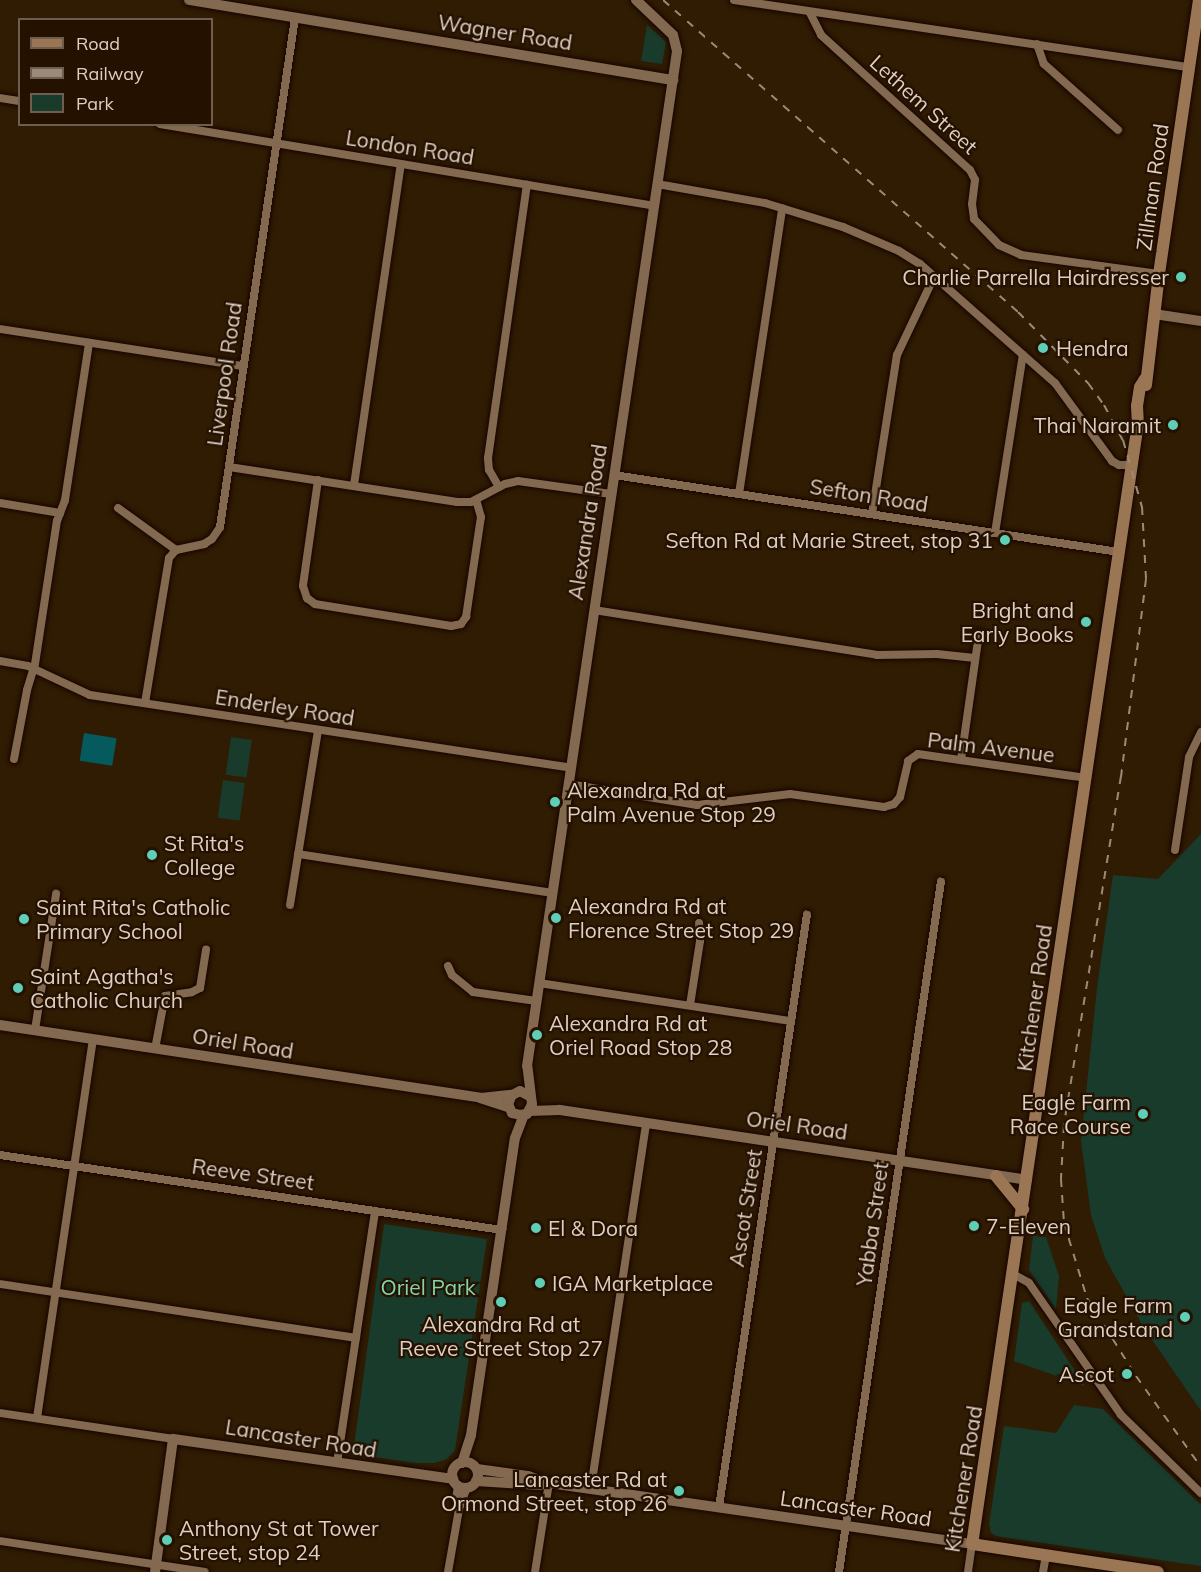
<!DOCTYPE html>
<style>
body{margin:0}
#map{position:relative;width:1201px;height:1572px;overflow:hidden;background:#301b03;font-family:Mulish,sans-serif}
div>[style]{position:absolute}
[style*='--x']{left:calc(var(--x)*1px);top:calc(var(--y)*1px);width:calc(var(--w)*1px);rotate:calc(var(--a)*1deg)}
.green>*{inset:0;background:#193b2b;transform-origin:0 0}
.water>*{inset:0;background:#055a5e;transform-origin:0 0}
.roads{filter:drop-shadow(0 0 2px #170500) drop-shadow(0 0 2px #170500)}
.minor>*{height:8px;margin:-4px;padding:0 4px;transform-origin:4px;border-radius:4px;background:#826950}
.tertiary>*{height:10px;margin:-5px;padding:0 5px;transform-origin:5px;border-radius:5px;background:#826950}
.tertiary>.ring{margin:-5px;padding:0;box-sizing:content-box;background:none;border:10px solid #826950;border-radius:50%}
.secondary>*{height:12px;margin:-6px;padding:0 6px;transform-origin:6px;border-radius:6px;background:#9b7654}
.rail>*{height:2px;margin-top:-1px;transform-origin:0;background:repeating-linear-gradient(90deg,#9b8a79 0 8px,transparent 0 16px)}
.dots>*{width:16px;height:16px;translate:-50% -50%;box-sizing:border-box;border:3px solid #251100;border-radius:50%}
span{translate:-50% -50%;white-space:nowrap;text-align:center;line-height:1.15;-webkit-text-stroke:4.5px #251100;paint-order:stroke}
.street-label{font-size:21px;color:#decfc2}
.poi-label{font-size:21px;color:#decfc2}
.right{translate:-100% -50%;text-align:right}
.left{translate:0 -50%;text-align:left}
.park-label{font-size:21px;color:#83d6ac}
.legend{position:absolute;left:18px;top:18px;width:195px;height:108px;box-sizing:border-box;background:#251100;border:2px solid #6f5d4e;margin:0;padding:8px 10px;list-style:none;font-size:18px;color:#decfc2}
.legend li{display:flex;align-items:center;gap:12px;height:30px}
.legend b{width:30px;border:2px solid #6f5d4e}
</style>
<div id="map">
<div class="green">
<i style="clip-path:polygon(647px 25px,666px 42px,662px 64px,641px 61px)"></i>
<i style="left:231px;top:737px;width:21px;height:38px;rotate:8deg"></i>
<i style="left:223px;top:780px;width:22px;height:38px;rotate:8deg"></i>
<i style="clip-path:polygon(1201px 834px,1201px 1411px,1144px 1328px,1105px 1258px,1091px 1215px,1081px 1141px,1097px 988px,1113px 875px,1158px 879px)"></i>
<i style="clip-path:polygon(384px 1224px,487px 1239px,455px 1450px,447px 1459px,435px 1463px,416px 1463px,353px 1454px)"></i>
<i style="clip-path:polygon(1033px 1236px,1046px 1237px,1059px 1276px,1056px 1309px,1029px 1270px)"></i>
<i style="clip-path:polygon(1029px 1301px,1085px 1386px,1014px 1361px,1022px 1303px)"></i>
<i style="clip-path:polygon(1074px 1405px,1103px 1409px,1201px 1505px,1201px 1566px,996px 1536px,991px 1533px,989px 1524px,1004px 1426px,1056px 1433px)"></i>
</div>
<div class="water">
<i style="left:84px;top:733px;width:33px;height:28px;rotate:9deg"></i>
</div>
<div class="roads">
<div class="minor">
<i style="--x:734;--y:0;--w:460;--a:8.4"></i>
<i style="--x:810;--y:13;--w:25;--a:63"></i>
<i style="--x:821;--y:35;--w:201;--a:42.2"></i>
<i style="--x:970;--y:170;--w:11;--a:63"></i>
<i style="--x:975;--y:180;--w:24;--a:97"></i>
<i style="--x:972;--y:204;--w:15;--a:82"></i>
<i style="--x:974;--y:219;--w:36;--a:46"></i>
<i style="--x:999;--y:245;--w:24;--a:24"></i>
<i style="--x:1021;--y:255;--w:139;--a:7.8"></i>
<i style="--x:1037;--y:44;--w:21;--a:71"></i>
<i style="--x:1044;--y:64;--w:99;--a:41.7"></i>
<i style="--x:0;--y:98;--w:20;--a:9"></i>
<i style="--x:160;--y:124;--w:500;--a:9.4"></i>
<i style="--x:657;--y:184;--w:110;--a:10"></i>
<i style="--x:765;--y:203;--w:82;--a:17.1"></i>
<i style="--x:843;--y:227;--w:61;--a:23.2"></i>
<i style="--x:899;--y:251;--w:25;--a:32"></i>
<i style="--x:920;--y:264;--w:180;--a:41.4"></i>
<i style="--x:1055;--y:383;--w:97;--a:53.8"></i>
<i style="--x:1112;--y:461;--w:8;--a:30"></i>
<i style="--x:1119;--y:465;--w:13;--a:0"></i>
<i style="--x:0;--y:329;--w:246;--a:8.7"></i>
<i style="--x:229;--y:467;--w:231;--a:8.7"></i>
<i style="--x:457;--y:502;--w:14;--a:0"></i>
<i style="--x:471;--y:502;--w:38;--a:-28"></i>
<i style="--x:505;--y:484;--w:13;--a:-13"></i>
<i style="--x:518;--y:481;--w:94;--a:8"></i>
<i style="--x:614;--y:475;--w:511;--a:8.67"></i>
<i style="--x:318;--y:480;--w:107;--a:98.1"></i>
<i style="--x:303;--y:586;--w:13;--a:72"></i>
<i style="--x:307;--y:598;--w:10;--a:37"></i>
<i style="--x:315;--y:604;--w:138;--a:9.2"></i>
<i style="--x:451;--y:626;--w:10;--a:-11"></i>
<i style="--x:461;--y:624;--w:9;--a:-54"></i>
<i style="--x:466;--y:617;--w:101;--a:-81.5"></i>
<i style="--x:481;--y:517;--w:18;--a:-106"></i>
<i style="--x:354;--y:485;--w:324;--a:-81.7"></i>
<i style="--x:499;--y:487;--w:20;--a:-120"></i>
<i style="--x:489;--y:470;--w:12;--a:-95"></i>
<i style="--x:488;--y:458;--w:276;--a:-81.9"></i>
<i style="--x:739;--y:494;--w:289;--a:-81.4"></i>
<i style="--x:0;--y:503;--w:61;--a:9.5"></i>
<i style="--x:118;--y:508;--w:72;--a:35.9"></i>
<i style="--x:872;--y:514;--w:161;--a:-81.1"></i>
<i style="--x:897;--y:355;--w:86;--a:-64.6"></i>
<i style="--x:995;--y:533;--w:180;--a:-81.1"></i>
<i style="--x:594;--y:610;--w:287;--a:9"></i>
<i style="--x:877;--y:655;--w:60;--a:-1"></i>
<i style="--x:937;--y:654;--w:38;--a:6"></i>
<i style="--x:0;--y:661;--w:28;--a:10"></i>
<i style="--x:28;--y:666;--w:68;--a:25.1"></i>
<i style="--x:90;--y:695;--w:487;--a:8.6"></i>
<i style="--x:145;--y:703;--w:147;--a:-80.6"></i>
<i style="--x:169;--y:558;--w:11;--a:-49"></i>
<i style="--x:176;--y:550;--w:29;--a:-12"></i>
<i style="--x:204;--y:544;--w:9;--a:-32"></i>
<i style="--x:212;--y:539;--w:14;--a:-56"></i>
<i style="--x:220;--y:527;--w:514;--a:-81.62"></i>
<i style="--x:14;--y:759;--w:70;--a:-79.3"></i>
<i style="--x:27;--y:690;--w:27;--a:-73"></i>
<i style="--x:35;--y:664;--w:145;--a:-81.3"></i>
<i style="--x:57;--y:521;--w:22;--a:-69"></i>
<i style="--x:65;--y:500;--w:159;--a:-81.3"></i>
<i style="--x:961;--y:760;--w:128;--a:-81.9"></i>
<i style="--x:568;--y:784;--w:131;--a:9.2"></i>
<i style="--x:697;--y:805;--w:94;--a:-6.7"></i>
<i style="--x:790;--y:794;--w:95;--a:7.9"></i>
<i style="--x:884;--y:807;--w:10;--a:-17"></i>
<i style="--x:894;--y:804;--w:9;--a:-49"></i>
<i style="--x:900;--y:797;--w:37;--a:-77"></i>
<i style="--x:908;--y:761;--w:12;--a:-35"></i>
<i style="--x:918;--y:754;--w:171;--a:8.1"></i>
<i style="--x:1175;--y:850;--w:94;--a:-81.4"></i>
<i style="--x:1189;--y:757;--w:28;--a:-64"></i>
<i style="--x:298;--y:854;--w:257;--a:8.7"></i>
<i style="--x:290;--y:905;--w:177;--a:-80.9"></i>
<i style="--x:448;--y:966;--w:10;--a:66"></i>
<i style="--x:452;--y:975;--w:27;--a:39"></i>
<i style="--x:473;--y:992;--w:64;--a:8.1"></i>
<i style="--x:539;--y:983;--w:255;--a:8.6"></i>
<i style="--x:690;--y:1005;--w:65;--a:-81.1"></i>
<i style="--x:700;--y:941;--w:18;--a:-93"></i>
<i style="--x:35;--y:1030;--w:138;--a:-81.2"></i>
<i style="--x:155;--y:1049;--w:54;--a:-79.3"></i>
<i style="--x:165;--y:996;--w:27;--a:-8"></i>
<i style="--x:192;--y:992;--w:9;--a:-27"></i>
<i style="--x:200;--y:988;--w:39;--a:-81"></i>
<i style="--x:0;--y:1155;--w:508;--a:8.5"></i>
<i style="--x:1013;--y:1274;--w:18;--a:29"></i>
<i style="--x:1029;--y:1283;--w:161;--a:55.1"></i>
<i style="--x:1121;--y:1415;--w:112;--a:44.3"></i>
<i style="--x:0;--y:1284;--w:360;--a:8.6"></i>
<i style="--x:0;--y:1413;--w:175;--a:8.5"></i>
<i style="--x:37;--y:1418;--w:382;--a:-81.6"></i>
<i style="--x:337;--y:1463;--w:255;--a:-81.4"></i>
<i style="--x:458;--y:1485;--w:14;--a:98"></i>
<i style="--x:456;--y:1499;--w:10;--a:73"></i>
<i style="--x:591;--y:1488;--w:369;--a:-81.4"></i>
<i style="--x:719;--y:1507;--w:599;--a:-81.56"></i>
<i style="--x:0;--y:1541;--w:207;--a:8.6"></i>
<i style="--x:448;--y:1572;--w:64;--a:-80.1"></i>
<i style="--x:459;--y:1509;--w:23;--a:-70"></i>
<i style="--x:535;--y:1572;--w:90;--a:-81.1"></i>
<i style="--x:839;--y:1572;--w:698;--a:-81.6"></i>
<i style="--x:968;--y:1572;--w:28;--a:-82"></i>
<i style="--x:1043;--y:1572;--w:17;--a:-80"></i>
</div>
<div class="tertiary">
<i style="--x:189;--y:0;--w:491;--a:9.4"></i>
<i style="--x:1154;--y:314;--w:48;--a:8.5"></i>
<i style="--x:0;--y:1025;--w:486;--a:8.6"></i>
<i style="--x:480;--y:1098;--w:29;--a:18"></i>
<i style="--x:529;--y:1096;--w:10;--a:-151"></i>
<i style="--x:520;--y:1091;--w:9;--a:153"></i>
<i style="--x:512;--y:1095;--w:10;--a:114"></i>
<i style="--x:508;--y:1104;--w:10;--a:66"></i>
<i style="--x:512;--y:1113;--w:8;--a:14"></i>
<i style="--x:520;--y:1115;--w:7;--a:-8"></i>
<i style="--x:527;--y:1114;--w:11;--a:-63"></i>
<i style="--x:532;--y:1104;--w:38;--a:-97"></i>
<i style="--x:527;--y:1066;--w:1026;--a:-81.59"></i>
<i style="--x:677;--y:51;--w:16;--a:-104"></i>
<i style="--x:673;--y:35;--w:51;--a:-136.6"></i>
<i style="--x:481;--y:1098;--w:31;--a:-6"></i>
<i style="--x:529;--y:1111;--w:31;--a:-2"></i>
<i style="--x:560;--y:1110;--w:472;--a:8.5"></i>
<i class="ring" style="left:452px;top:1462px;width:16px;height:16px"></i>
<i style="--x:462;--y:1463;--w:29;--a:-72"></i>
<i style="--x:471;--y:1435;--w:300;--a:-81.6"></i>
<i style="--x:515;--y:1138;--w:25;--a:-69"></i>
<i style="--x:477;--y:1469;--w:51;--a:7.8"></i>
<i style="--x:528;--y:1476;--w:21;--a:19"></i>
<i style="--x:476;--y:1481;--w:63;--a:3.6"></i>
<i style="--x:539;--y:1485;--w:10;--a:-11"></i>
<i style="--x:549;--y:1483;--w:427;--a:8.2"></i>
<i style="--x:155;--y:1572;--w:134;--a:-82.3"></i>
<i style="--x:173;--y:1439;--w:283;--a:8.1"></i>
</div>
<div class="secondary">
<i style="--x:1145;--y:379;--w:9;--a:122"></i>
<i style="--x:1140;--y:387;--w:19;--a:99"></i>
<i style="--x:1137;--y:406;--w:17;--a:87"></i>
<i style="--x:1138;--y:423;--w:1133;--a:98.42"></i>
<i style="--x:972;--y:1544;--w:188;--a:8.6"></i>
<i style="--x:1146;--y:385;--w:112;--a:-83.3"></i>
<i style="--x:1159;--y:274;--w:277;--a:-81.7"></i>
<i style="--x:996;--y:1176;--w:43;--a:50.7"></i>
</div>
</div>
<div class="rail">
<i style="--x:663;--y:0;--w:473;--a:41.3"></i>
<i style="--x:1018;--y:312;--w:100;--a:45.4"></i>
<i style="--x:1088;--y:383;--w:27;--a:54"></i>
<i style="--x:1104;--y:405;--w:40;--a:62"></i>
<i style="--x:1123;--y:440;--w:70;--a:74.2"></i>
<i style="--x:1142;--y:507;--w:72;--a:86.8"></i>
<i style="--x:1146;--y:579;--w:199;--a:97.2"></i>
<i style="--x:1121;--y:776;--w:354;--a:99.3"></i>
<i style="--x:1064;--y:1125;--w:54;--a:93.2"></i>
<i style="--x:1061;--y:1179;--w:44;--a:86.1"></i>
<i style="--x:1064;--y:1223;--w:78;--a:73"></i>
<i style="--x:1087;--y:1298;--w:92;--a:57.9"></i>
<i style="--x:1136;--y:1376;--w:112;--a:54.5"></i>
</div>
<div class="dots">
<i style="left:1181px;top:277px;background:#5eceb7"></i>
<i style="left:1043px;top:348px;background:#5eceb7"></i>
<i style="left:1173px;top:425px;background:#5eceb7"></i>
<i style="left:1005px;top:540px;background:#5eceb7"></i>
<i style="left:1086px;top:622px;background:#5eceb7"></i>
<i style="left:555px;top:802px;background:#5eceb7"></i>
<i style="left:152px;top:855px;background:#5eceb7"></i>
<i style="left:556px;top:918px;background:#5eceb7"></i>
<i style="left:24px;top:919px;background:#5eceb7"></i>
<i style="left:18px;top:988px;background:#5eceb7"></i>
<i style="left:537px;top:1035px;background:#5eceb7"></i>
<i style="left:1143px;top:1114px;background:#5eceb7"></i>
<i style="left:974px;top:1226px;background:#5eceb7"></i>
<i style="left:536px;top:1228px;background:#5eceb7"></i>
<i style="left:540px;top:1283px;background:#5eceb7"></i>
<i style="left:501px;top:1302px;background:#5eceb7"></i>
<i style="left:1185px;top:1317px;background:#5eceb7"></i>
<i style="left:1127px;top:1374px;background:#5eceb7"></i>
<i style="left:679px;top:1491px;background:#5eceb7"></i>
<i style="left:167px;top:1540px;background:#5eceb7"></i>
</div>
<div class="street-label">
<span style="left:505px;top:32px;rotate:9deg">Wagner Road</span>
<span style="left:924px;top:104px;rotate:42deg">Lethem Street</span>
<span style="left:410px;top:147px;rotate:9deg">London Road</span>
<span style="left:1152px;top:187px;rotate:-82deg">Zillman Road</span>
<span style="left:224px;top:374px;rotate:-82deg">Liverpool Road</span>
<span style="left:869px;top:495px;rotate:9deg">Sefton Road</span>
<span style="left:587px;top:522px;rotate:-81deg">Alexandra Road</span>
<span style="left:285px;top:707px;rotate:9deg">Enderley Road</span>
<span style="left:991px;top:747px;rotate:7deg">Palm Avenue</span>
<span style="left:1034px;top:998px;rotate:-82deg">Kitchener Road</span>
<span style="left:243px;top:1043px;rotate:9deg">Oriel Road</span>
<span style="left:797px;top:1125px;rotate:8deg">Oriel Road</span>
<span style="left:253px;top:1174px;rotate:8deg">Reeve Street</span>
<span style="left:745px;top:1208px;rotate:-81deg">Ascot Street</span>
<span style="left:872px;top:1224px;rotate:-82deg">Yabba Street</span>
<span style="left:301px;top:1438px;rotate:9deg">Lancaster Road</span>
<span style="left:963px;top:1479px;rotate:-81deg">Kitchener Road</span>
<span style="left:856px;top:1508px;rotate:8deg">Lancaster Road</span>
</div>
<div class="poi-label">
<span class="right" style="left:1169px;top:277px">Charlie Parrella Hairdresser</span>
<span class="left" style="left:1056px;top:348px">Hendra</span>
<span class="right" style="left:1161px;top:425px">Thai Naramit</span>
<span class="right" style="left:993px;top:540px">Sefton Rd at Marie Street, stop 31</span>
<span class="right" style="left:1074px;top:622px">Bright and<br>Early Books</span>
<span class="left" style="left:567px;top:802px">Alexandra Rd at<br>Palm Avenue Stop 29</span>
<span class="left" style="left:164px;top:855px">St Rita's<br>College</span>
<span class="left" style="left:568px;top:918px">Alexandra Rd at<br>Florence Street Stop 29</span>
<span class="left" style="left:36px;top:919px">Saint Rita's Catholic<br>Primary School</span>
<span class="left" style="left:30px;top:988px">Saint Agatha's<br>Catholic Church</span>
<span class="left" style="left:549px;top:1035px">Alexandra Rd at<br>Oriel Road Stop 28</span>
<span class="right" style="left:1131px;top:1114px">Eagle Farm<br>Race Course</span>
<span class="left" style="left:986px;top:1226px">7-Eleven</span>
<span class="left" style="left:548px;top:1228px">El &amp; Dora</span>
<span class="left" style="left:552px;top:1283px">IGA Marketplace</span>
<span class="right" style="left:1173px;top:1317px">Eagle Farm<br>Grandstand</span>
<span style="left:501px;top:1336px">Alexandra Rd at<br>Reeve Street Stop 27</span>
<span class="right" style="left:1114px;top:1374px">Ascot</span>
<span class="right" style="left:667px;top:1491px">Lancaster Rd at<br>Ormond Street, stop 26</span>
<span class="left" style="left:179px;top:1540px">Anthony St at Tower<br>Street, stop 24</span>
</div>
<div class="park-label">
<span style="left:428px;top:1287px">Oriel Park</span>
</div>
<ul class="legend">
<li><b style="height:8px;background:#9b7654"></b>Road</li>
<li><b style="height:8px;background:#9b8a79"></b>Railway</li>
<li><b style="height:16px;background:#193b2b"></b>Park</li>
</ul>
</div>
